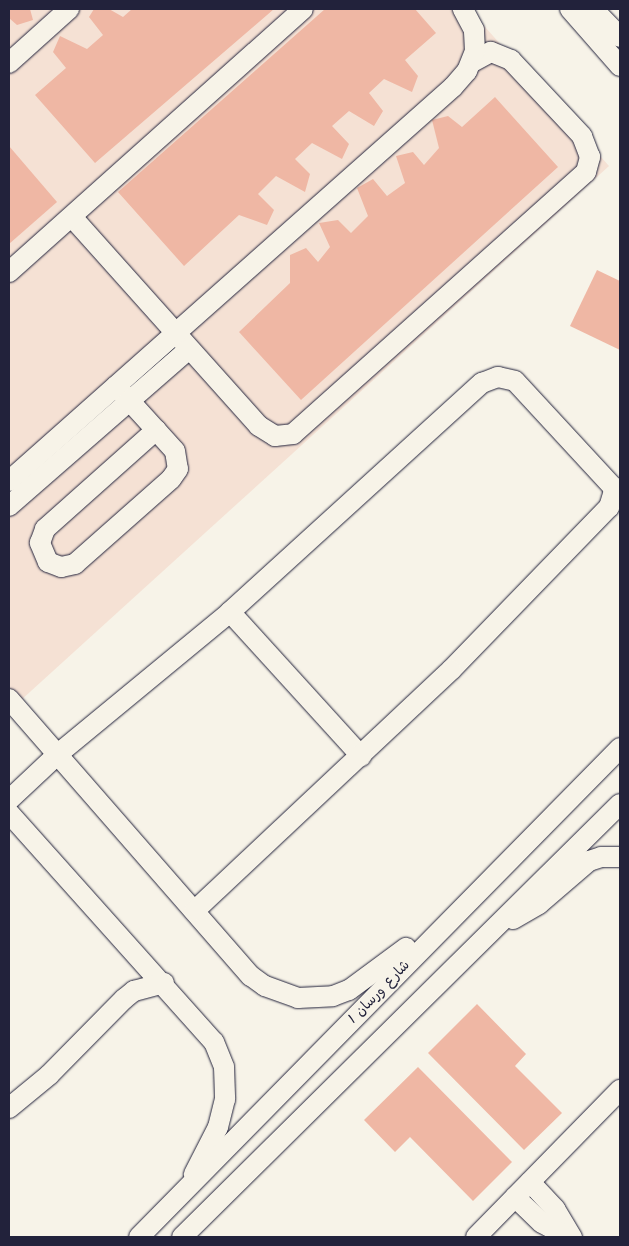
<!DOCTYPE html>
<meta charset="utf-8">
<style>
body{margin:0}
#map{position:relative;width:629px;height:1246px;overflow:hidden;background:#f7f3e8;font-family:Kalam,"Playpen Sans Arabic",sans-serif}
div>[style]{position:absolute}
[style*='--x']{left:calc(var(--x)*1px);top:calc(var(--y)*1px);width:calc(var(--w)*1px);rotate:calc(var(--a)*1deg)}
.built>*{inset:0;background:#f5e1d4}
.building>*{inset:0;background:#efb7a4}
.roads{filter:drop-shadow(0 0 1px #22223b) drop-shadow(0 0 1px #22223b)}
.minor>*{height:20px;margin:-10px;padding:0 10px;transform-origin:10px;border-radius:10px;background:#f7f3e8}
span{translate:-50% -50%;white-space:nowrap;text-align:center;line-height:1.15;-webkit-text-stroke:4px #f7f3e8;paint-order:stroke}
.street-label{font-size:14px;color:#22223b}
.frame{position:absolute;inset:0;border:10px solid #22223b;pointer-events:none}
</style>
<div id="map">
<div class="built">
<i style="clip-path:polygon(9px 9px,469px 9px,609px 166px,9px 711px)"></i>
</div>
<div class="building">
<i style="clip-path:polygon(9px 9px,30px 9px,33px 20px,17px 25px,9px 18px)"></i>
<i style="clip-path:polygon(94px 9px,109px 9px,123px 17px,132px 9px,274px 9px,95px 163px,35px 95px,66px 68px,53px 52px,60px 36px,87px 49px,103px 35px,89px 17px)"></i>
<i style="clip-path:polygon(325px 9px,415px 9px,436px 33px,405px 60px,418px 76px,412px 92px,384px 79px,369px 93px,383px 111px,374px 126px,349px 111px,332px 126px,349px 144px,342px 159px,312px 143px,295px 159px,310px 174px,305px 192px,276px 176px,258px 194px,274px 210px,267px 225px,239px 215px,184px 266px,118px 192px)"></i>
<i style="clip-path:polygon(495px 97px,558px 167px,301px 400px,239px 332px,290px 283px,290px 255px,306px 248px,318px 262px,330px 247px,319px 223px,338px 220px,351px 233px,368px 216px,357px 188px,373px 179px,387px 196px,405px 183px,396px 156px,413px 152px,424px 165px,439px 148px,432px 120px,448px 116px,462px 127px)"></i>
<i style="clip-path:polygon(9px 146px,57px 202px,9px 244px)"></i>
<i style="clip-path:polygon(597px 270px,620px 281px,620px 350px,570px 326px)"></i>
<i style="clip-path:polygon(477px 1004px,526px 1054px,515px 1066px,562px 1113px,524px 1150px,428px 1053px)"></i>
<i style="clip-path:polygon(418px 1067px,512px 1162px,473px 1201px,410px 1137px,395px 1152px,364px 1120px)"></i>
</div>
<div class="roads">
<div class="minor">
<i style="--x:570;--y:9;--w:76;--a:48.7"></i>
<i style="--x:593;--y:9;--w:39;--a:46"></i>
<i style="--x:9;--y:63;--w:81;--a:-42"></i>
<i style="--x:72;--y:217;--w:280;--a:48.2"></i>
<i style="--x:259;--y:426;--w:19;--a:32"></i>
<i style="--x:275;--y:436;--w:18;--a:-6"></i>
<i style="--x:293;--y:434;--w:393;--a:-41.8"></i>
<i style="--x:586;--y:172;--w:16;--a:-75"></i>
<i style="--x:590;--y:157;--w:22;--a:-111"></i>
<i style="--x:582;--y:136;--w:104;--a:-133.1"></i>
<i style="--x:511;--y:60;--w:22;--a:-158"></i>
<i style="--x:491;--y:52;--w:21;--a:152"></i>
<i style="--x:9;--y:272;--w:394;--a:-41.8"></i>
<i style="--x:116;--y:386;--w:59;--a:47.7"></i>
<i style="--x:156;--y:430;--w:28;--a:48"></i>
<i style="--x:175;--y:451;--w:18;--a:81"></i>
<i style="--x:178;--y:469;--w:12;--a:125"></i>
<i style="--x:171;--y:479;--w:128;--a:138.5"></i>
<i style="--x:75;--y:564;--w:14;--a:168"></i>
<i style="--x:61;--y:567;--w:14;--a:-159"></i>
<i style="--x:48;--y:562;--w:21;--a:-113"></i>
<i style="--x:40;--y:543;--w:15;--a:-70"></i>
<i style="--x:45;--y:529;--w:149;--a:-41.7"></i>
<i style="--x:9;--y:481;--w:594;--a:-41.59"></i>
<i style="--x:453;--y:87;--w:21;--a:-49"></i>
<i style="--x:467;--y:71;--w:22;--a:-68"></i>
<i style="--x:475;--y:51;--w:21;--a:-93"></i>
<i style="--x:474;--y:30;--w:24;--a:-118"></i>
<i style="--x:9;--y:506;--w:237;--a:-41.1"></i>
<i style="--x:230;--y:612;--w:195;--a:47.7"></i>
<i style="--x:9;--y:699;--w:368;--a:48.9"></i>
<i style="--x:251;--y:976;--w:17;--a:36"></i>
<i style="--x:265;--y:986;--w:35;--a:20"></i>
<i style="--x:298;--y:998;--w:35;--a:-3"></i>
<i style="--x:333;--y:996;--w:17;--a:-21"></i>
<i style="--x:349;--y:990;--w:71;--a:-36.4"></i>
<i style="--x:9;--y:800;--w:67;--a:-43.2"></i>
<i style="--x:58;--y:754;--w:223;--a:-39.5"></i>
<i style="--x:230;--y:612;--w:341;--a:-42.3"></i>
<i style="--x:482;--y:383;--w:17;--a:-21"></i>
<i style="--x:498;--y:377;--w:17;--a:13"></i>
<i style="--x:515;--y:381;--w:143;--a:47.3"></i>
<i style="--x:612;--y:486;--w:5;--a:68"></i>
<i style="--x:614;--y:491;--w:17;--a:107"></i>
<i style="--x:609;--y:507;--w:227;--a:134.1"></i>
<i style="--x:451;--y:670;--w:352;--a:136.8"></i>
<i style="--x:9;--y:813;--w:307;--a:48.2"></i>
<i style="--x:214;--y:1042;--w:27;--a:68"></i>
<i style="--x:224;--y:1067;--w:32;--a:88"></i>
<i style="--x:225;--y:1099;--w:29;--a:104"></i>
<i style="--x:218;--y:1127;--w:53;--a:117.1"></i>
<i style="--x:513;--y:919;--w:30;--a:-30"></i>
<i style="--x:539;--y:904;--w:66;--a:-40.7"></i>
<i style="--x:589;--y:861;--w:13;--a:-18"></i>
<i style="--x:601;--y:857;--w:19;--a:0"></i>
<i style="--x:9;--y:1108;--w:52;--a:-39.5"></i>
<i style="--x:49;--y:1075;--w:107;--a:-45.4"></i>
<i style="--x:124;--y:999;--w:13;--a:-39"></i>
<i style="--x:134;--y:991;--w:31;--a:-15"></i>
<i style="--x:530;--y:1182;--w:37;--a:47"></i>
<i style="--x:555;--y:1209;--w:33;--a:59"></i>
<i style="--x:515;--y:1197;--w:37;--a:44"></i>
<i style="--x:542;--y:1223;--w:30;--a:28"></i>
<i style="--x:139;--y:1237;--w:686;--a:-45.47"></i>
<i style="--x:182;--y:1237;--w:616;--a:-44.67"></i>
<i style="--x:476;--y:1237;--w:206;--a:-45.6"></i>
</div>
</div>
<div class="street-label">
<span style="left:379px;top:992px;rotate:-46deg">شارع ورسان 1</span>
</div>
<div class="frame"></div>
</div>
